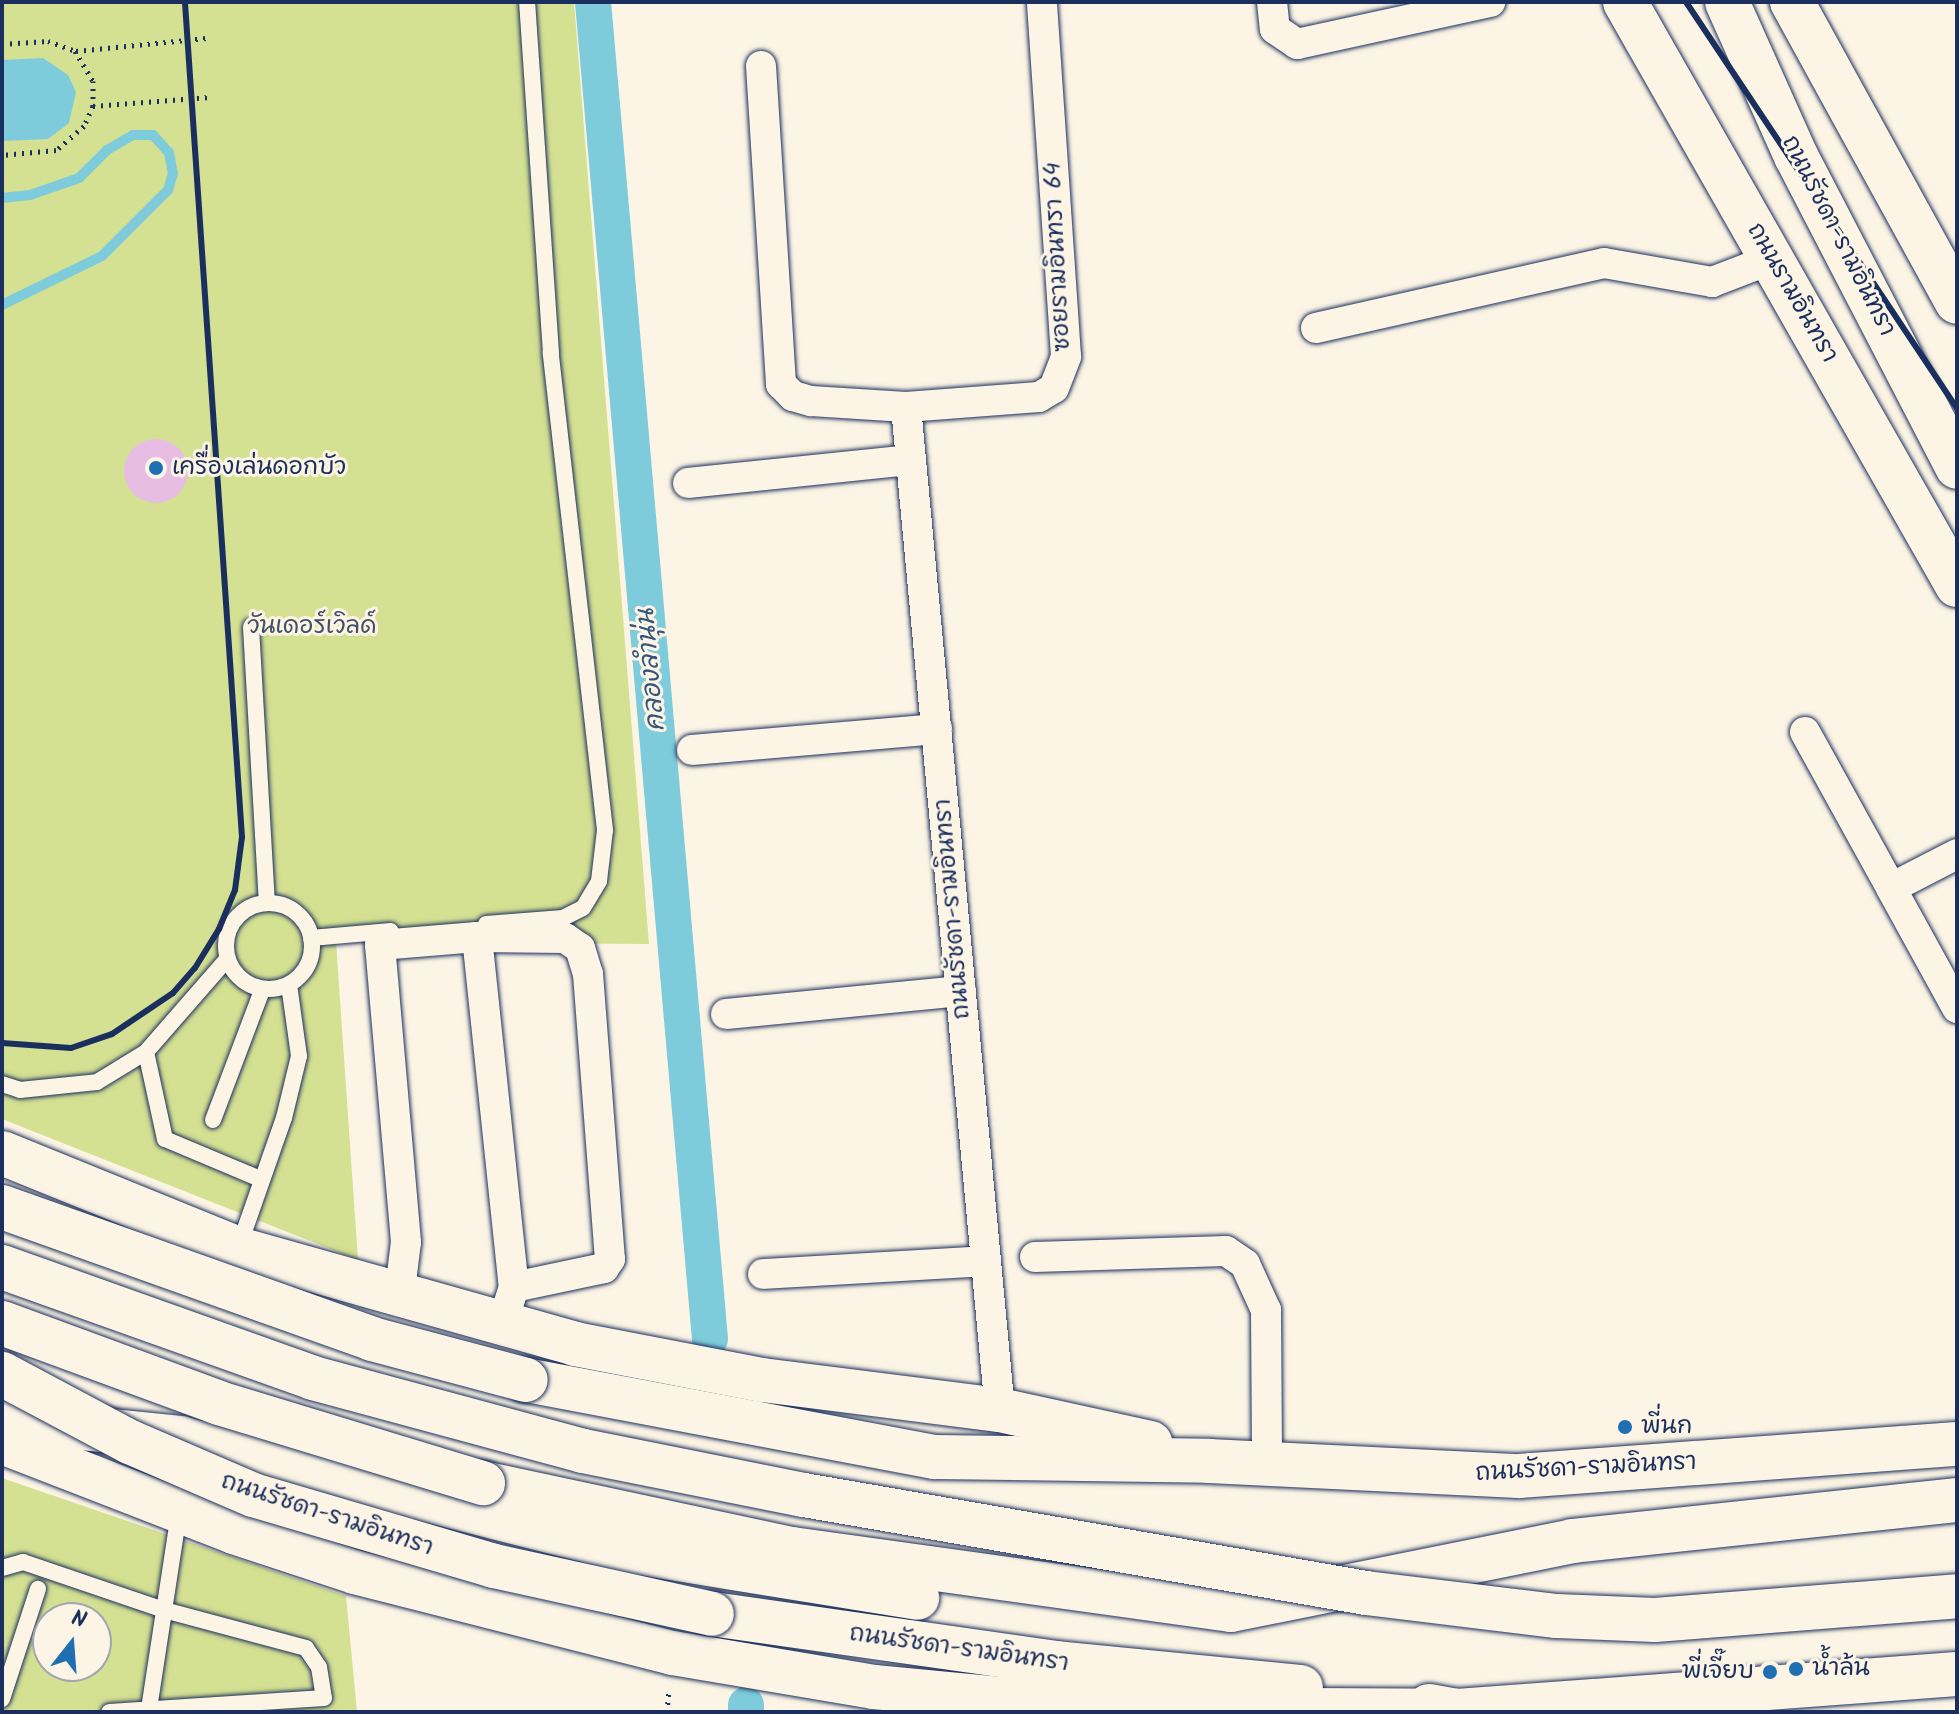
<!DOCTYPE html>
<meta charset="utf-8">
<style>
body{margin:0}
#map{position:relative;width:1959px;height:1714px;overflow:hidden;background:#fcf5e5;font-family:Kalam,"Playpen Sans Thai",sans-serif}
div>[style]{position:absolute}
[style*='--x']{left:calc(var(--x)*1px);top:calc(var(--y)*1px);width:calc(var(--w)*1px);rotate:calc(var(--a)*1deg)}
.green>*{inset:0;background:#d4e092}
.water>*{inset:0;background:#7dcbdb}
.stream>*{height:10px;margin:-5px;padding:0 5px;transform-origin:5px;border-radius:5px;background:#7dcbdb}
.canal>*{height:36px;margin:-18px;padding:0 18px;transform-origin:18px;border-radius:18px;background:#7dcbdb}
.building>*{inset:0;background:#e7bde3}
.round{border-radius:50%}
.path>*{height:5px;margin-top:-2.5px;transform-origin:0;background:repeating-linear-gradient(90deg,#1b2f5e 0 2px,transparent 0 8px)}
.roads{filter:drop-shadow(0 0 2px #1b2f5e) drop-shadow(0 0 2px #1b2f5e)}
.lane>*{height:16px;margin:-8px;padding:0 8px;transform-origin:8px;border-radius:8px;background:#fcf5e5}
.lane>.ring{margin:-8px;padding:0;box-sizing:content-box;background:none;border:16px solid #fcf5e5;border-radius:50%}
.street>*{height:30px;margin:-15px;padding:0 15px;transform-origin:15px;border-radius:15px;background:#fcf5e5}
.primary>*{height:44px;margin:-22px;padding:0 22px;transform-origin:22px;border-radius:22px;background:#fcf5e5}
.highway>*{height:44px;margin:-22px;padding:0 22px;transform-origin:22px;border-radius:22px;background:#fcf5e5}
.rail>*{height:6px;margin:-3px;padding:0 3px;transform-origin:3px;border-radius:3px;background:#1b2f5e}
.bridges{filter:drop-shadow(0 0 2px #1b2f5e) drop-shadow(0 0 2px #1b2f5e)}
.primary-bridge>*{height:44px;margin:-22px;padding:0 22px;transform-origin:22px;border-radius:22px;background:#fcf5e5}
.dots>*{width:22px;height:22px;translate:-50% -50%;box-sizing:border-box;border:4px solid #fcf5e5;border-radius:50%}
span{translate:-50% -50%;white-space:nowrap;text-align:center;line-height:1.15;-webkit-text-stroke:6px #fcf5e5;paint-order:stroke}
.street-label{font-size:24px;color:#1b2f5e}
.poi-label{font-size:24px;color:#1b2f5e}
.left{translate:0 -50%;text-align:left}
.right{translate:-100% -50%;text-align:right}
.park-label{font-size:24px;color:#405268}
.water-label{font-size:26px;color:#34567d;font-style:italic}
.frame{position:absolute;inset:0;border:4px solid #1b2f5e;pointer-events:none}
.north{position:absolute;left:32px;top:1602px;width:80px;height:80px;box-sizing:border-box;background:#fcf5e5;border:2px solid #a2a6af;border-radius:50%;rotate:17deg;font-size:22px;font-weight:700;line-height:32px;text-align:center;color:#1b2f5e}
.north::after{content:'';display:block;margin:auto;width:28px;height:36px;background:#1f6fb2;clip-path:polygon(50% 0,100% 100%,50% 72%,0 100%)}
</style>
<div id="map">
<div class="green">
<i style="clip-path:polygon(2px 2px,574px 2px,649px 944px,336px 942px,358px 1260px,2px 1119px)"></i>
<i style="clip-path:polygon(evenodd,2px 1478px,346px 1596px,357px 1712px,2px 1712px,2px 1478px,48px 1618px,96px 1618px,96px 1666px,48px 1666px,48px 1618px)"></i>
</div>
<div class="water">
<i style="clip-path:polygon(43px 58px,68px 75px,76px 92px,69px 123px,48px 139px,2px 141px,2px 60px)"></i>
</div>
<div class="stream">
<i style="--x:2;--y:198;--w:28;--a:-6"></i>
<i style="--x:30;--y:195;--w:52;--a:-19.1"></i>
<i style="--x:79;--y:178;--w:40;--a:-45"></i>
<i style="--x:107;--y:150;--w:30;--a:-30"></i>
<i style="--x:133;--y:135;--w:20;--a:0"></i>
<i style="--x:153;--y:135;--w:24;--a:48"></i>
<i style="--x:169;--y:153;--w:20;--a:79"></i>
<i style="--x:173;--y:173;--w:18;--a:106"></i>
<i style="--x:168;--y:190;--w:93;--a:135"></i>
<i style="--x:102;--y:256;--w:111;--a:153.9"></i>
</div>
<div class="canal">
<i style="--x:593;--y:2;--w:1342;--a:85"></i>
<i style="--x:746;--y:1705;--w:7;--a:90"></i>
</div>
<div class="building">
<i class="round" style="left:124px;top:439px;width:64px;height:64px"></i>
</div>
<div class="path">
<i style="--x:2;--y:44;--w:46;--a:-3.7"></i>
<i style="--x:48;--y:41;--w:29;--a:20"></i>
<i style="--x:75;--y:51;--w:35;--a:59"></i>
<i style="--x:93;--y:81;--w:25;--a:90"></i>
<i style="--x:93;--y:106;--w:22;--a:114"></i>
<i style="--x:84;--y:126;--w:37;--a:139"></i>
<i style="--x:56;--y:150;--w:54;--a:174.7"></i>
<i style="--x:76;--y:51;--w:131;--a:-5.7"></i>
<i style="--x:93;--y:106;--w:117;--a:-4.4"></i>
<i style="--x:667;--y:1712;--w:23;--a:-85"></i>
</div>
<div class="roads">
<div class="lane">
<i style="--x:251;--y:627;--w:276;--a:86.7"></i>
<i class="ring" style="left:226px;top:903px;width:70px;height:70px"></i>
<i style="--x:486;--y:924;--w:77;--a:-4.5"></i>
<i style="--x:563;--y:918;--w:22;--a:-27"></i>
<i style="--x:583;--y:908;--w:31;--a:-59"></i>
<i style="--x:599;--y:881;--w:51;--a:-83.3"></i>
<i style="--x:605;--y:830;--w:480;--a:-96.5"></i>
<i style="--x:551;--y:353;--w:352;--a:-93.9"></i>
<i style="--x:311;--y:938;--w:80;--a:-5"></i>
<i style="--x:146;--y:1052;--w:89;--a:77.7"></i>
<i style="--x:165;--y:1139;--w:103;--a:22.8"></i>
<i style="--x:2;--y:1084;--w:19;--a:18"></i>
<i style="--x:20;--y:1090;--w:77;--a:-5.9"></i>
<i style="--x:97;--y:1082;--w:57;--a:-31.5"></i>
<i style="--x:146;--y:1052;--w:123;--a:-48.9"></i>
<i style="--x:213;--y:1120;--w:139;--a:-69.3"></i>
<i style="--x:238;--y:1249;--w:139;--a:-70.7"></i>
<i style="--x:284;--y:1118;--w:64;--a:-76.4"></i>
<i style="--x:299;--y:1056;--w:72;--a:-98"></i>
<i style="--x:2;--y:1568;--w:22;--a:-16"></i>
<i style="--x:23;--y:1562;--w:149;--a:18.8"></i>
<i style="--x:164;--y:1610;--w:147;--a:15"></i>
<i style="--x:306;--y:1648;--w:23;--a:56"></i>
<i style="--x:319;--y:1667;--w:31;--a:81"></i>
<i style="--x:324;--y:1698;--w:215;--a:176.3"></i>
<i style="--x:2;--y:1699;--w:116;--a:-71.9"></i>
<i style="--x:149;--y:1709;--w:199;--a:-81.3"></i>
</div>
<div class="street">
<i style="--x:1272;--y:2;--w:27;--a:84"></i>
<i style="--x:1275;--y:29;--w:27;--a:34"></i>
<i style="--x:1297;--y:44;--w:198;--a:-12.3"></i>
<i style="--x:761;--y:66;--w:319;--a:86.4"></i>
<i style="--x:781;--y:384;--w:17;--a:45"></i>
<i style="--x:793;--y:396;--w:19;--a:16"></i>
<i style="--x:811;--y:401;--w:95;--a:3.6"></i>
<i style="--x:906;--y:407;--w:133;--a:-4.3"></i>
<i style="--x:1039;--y:397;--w:17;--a:-31"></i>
<i style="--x:1054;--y:388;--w:34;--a:-69"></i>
<i style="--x:1066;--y:356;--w:355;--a:-93.9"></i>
<i style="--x:1316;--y:328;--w:295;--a:-12.7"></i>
<i style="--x:1604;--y:263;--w:110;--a:10"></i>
<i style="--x:1712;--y:282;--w:64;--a:-21"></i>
<i style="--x:906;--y:407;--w:1007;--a:84.65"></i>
<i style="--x:688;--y:483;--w:224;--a:-5.9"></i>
<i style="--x:1805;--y:732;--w:178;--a:61.1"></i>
<i style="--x:692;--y:750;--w:246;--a:-4.9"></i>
<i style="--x:1957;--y:854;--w:74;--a:152.7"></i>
<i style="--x:1891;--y:888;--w:137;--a:61.2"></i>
<i style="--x:477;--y:937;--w:352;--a:84"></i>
<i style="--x:726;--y:1014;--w:236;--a:-5.6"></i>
<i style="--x:1035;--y:1257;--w:191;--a:-1.8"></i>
<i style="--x:1226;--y:1251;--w:23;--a:34"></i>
<i style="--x:1245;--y:1264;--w:51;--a:65.5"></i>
<i style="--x:1266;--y:1310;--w:155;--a:89.6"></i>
<i style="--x:763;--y:1274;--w:223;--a:-3.3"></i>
<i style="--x:399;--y:1298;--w:56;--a:-82.9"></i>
<i style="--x:406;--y:1242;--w:298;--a:-95"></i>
<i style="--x:380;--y:945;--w:97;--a:-4.7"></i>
<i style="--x:477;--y:937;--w:88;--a:0.7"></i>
<i style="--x:565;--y:938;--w:18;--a:34"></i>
<i style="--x:580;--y:948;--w:27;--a:73"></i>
<i style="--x:588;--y:974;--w:286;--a:85.6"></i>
<i style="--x:610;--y:1259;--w:11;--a:124"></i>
<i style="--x:604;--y:1268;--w:92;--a:168.1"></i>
<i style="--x:514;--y:1287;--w:39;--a:108"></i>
</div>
<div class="primary">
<i style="--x:1727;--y:2;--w:169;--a:65.9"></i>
<i style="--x:1796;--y:156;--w:350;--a:62.6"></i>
<i style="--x:2;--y:1153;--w:255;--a:22.1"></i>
<i style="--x:238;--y:1249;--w:350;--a:15.7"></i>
<i style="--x:575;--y:1344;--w:190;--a:10.9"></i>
<i style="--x:762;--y:1380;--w:240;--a:7.2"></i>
<i style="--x:1000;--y:1410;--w:154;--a:12.4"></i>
<i style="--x:526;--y:1380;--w:416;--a:10.7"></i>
<i style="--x:935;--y:1457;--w:274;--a:0.8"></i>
<i style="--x:1209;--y:1461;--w:310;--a:2.8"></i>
<i style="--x:1519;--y:1476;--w:439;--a:-4.2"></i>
<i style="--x:2;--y:1420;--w:180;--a:5.7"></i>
<i style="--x:181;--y:1438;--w:461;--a:14.2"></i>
<i style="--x:628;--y:1551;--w:293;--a:9.2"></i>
<i style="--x:2;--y:1442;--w:249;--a:21.2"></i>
<i style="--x:234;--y:1532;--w:127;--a:18.3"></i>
<i style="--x:355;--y:1572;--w:328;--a:14.3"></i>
<i style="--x:673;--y:1653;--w:204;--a:9.6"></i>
<i style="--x:874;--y:1687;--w:233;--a:5.4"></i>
<i style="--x:1106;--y:1709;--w:351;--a:0.3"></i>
<i style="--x:483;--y:1483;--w:316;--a:12.1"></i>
<i style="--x:792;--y:1549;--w:443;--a:7.9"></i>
<i style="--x:1231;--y:1610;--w:348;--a:-11.4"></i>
<i style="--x:1572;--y:1541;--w:387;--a:-6.1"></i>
<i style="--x:712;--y:1614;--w:347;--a:8.1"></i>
<i style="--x:1056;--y:1663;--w:246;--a:5.6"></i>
<i style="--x:1429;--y:1706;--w:28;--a:10"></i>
<i style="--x:1457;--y:1711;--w:501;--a:-4.23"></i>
</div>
<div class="highway">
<i style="--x:1625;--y:2;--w:671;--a:60.34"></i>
<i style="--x:1792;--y:2;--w:342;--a:61.2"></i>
</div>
</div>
<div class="rail">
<i style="--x:1686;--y:2;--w:489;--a:56.3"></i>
<i style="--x:2;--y:1043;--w:69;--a:4.1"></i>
<i style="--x:71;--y:1048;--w:43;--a:-18.9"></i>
<i style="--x:112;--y:1034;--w:73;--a:-33.9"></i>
<i style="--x:173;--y:993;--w:33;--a:-49"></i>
<i style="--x:195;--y:968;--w:46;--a:-58.4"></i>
<i style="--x:219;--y:929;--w:42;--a:-67.7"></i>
<i style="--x:235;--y:890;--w:53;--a:-82.5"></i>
<i style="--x:242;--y:837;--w:837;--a:-93.91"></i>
</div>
<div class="bridges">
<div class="primary-bridge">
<i style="--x:2;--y:1207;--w:393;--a:19.6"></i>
<i style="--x:372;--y:1339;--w:159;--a:14.9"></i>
<i style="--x:2;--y:1267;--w:330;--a:19.6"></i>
<i style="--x:313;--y:1378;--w:280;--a:15.1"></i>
<i style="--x:583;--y:1451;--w:225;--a:11.3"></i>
<i style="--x:804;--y:1495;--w:570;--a:9.89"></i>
<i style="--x:1366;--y:1593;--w:192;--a:6.9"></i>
<i style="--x:1557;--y:1616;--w:98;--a:2.3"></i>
<i style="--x:1655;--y:1620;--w:303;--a:-4.5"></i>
<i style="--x:2;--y:1323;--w:231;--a:20.2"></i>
<i style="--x:219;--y:1403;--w:276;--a:16.9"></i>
<i style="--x:2;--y:1374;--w:145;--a:28"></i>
<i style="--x:130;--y:1442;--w:134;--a:23.3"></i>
<i style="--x:253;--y:1495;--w:251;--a:16.4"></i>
<i style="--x:494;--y:1566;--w:223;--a:12.4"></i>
</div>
</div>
<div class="dots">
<i style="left:156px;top:468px;background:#1f6fb2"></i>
<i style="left:1625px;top:1427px;background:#1f6fb2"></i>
<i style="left:1796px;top:1669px;background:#1f6fb2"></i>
<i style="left:1770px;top:1672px;background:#1f6fb2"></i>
</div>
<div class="street-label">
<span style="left:1838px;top:236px;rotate:63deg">ถนนรัชดา-รามอินทรา</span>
<span style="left:1058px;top:257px;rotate:-93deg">ซอยรามอินทรา 64</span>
<span style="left:1792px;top:293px;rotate:60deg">ถนนรามอินทรา</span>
<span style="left:953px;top:909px;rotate:-95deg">ถนนรัชดา-รามอินทรา</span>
<span style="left:1586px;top:1468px;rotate:-3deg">ถนนรัชดา-รามอินทรา</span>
<span style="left:327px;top:1515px;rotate:18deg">ถนนรัชดา-รามอินทรา</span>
<span style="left:959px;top:1649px;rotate:8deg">ถนนรัชดา-รามอินทรา</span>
</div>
<div class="poi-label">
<span class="left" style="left:172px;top:468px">เครื่องเล่นดอกบัว</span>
<span class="left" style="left:1641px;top:1427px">พี่นก</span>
<span class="left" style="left:1812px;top:1669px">น้ำล้น</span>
<span class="right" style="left:1754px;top:1672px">พี่เจี๊ยบ</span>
</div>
<div class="park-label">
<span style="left:312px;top:627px">วันเดอร์เวิลด์</span>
</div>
<div class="water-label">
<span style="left:652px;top:670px;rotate:-95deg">คลองลำนุ่น</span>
</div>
<div class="frame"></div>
<div class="north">N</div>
</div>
